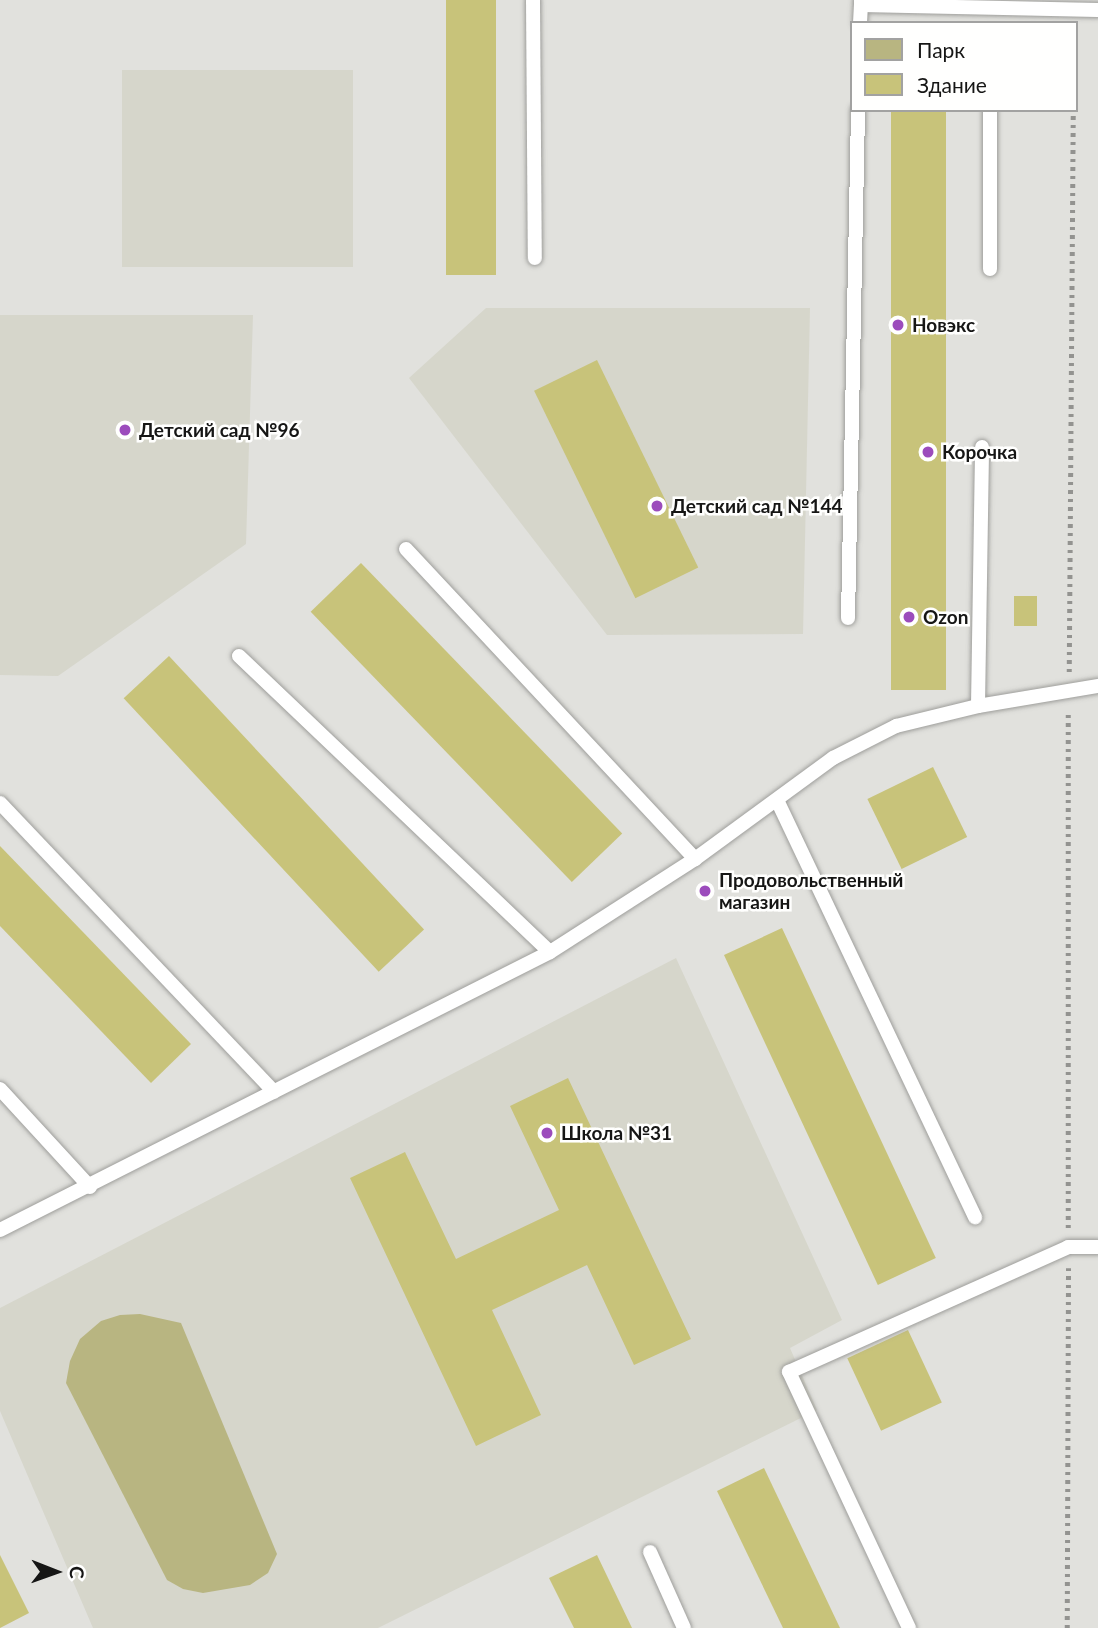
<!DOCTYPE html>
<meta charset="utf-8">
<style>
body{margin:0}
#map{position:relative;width:1098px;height:1628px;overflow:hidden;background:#e1e1dd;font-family:Lato,sans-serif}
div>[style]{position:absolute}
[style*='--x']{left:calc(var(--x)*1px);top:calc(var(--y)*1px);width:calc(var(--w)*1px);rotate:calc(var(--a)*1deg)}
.built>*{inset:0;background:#d6d6cb;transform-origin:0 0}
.green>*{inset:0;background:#b8b581}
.building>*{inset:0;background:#c8c37a;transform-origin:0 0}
.path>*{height:4.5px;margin-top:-2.25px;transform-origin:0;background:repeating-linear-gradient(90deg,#939390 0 3.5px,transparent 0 8.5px)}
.roads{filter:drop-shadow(0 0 2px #9e9e9b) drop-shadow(0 0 2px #9e9e9b)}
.service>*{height:14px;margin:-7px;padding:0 7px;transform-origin:7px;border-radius:7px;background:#fff}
.dots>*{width:19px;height:19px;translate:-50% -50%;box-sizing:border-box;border:4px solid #fffffe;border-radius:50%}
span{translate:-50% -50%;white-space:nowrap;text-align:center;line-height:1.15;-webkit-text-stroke:5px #fffffe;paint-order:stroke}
.poi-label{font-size:19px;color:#161615;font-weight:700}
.left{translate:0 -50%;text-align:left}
.legend{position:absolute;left:850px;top:21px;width:228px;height:91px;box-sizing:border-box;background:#fffffe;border:2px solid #a2a2a1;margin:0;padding:9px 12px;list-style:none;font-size:21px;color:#161615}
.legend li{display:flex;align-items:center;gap:14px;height:35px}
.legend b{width:35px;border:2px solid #a2a2a1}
.north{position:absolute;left:21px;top:1537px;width:70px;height:70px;-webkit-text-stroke:5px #fffffe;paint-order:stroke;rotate:91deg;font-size:19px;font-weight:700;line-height:28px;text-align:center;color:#161615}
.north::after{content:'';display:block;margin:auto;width:24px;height:32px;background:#161615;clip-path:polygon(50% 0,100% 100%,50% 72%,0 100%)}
</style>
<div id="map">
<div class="built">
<i style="left:122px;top:70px;width:231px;height:197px"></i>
<i style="clip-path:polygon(486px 308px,810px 308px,803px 634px,607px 635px,409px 378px)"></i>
<i style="clip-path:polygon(0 315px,253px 315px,246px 544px,58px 676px,0 675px)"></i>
<i style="clip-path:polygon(676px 958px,842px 1320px,790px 1348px,817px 1410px,378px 1628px,93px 1628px,0 1411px,0 1308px)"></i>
</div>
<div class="green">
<i style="clip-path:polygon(140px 1314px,181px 1323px,277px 1554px,268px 1573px,250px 1585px,203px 1593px,183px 1589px,167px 1580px,66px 1383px,70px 1361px,80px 1339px,101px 1321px,120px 1315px)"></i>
</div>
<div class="building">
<i style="left:446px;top:0;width:50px;height:275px"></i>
<i style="left:891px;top:110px;width:55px;height:580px"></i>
<i style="left:597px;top:360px;width:231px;height:70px;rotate:64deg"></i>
<i style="left:361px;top:563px;width:376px;height:70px;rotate:46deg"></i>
<i style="left:1014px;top:596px;width:23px;height:30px"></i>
<i style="left:169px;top:656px;width:374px;height:62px;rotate:47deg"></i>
<i style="left:933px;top:767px;width:78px;height:73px;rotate:64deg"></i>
<i style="clip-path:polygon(0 846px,191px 1044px,151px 1083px,0 926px)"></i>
<i style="left:782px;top:928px;width:364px;height:64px;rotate:65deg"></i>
<i style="clip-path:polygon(568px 1078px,691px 1339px,634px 1365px,587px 1265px,492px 1310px,541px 1415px,476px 1446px,350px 1178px,405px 1152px,456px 1259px,559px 1210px,510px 1106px)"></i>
<i style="left:908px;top:1330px;width:80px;height:67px;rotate:65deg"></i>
<i style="clip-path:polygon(764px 1468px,840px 1628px,783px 1628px,717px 1491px)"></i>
<i style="clip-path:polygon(0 1555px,29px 1613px,0 1628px)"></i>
<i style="clip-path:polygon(597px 1555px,632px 1628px,574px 1628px,549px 1578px)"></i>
</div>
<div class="path">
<i style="--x:1069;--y:672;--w:562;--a:-89.59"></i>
<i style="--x:1068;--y:1228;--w:516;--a:-90"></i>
<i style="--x:1067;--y:1628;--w:360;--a:-89.8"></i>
</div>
<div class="roads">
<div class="service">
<i style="--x:533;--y:0;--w:258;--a:89.6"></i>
<i style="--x:861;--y:0;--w:5;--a:90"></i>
<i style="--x:861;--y:5;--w:237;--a:1.2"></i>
<i style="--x:860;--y:23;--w:18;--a:-87"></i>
<i style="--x:990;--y:110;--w:159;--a:90"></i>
<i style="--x:406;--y:549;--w:424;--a:47"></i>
<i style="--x:848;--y:618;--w:508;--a:-88.87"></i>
<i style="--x:239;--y:656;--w:429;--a:43.6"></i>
<i style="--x:978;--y:706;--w:259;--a:-89.1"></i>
<i style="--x:777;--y:800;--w:462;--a:64.6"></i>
<i style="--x:0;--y:803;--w:398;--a:46.5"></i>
<i style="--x:0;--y:1089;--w:133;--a:47.4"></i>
<i style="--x:0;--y:1230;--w:616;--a:-26.81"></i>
<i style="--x:550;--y:952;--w:172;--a:-32.7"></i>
<i style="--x:695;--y:859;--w:171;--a:-36.2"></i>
<i style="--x:833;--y:758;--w:71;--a:-26.9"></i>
<i style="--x:896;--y:726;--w:84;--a:-13.7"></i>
<i style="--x:978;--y:706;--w:122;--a:-9.5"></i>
<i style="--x:650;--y:1552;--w:83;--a:65.9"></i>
<i style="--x:909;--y:1628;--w:283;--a:-115.1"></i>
<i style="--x:789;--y:1372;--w:306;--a:-24.1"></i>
<i style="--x:1068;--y:1247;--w:30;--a:0"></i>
</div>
</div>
<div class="dots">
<i style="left:898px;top:325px;background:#9c4cbc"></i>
<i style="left:125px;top:430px;background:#9c4cbc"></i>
<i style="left:928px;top:452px;background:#9c4cbc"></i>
<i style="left:657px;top:506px;background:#9c4cbc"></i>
<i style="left:909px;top:617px;background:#9c4cbc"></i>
<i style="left:705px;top:891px;background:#9c4cbc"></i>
<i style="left:547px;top:1133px;background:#9c4cbc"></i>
</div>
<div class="poi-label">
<span class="left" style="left:912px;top:325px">Новэкс</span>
<span class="left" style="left:139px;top:430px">Детский сад №96</span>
<span class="left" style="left:942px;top:452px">Корочка</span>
<span class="left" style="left:671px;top:506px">Детский сад №144</span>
<span class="left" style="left:923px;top:617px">Ozon</span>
<span class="left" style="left:719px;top:891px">Продовольственный<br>магазин</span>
<span class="left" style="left:561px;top:1133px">Школа №31</span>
</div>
<ul class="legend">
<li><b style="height:19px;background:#b8b581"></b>Парк</li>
<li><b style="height:19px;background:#c8c37a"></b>Здание</li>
</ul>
<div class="north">С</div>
</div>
